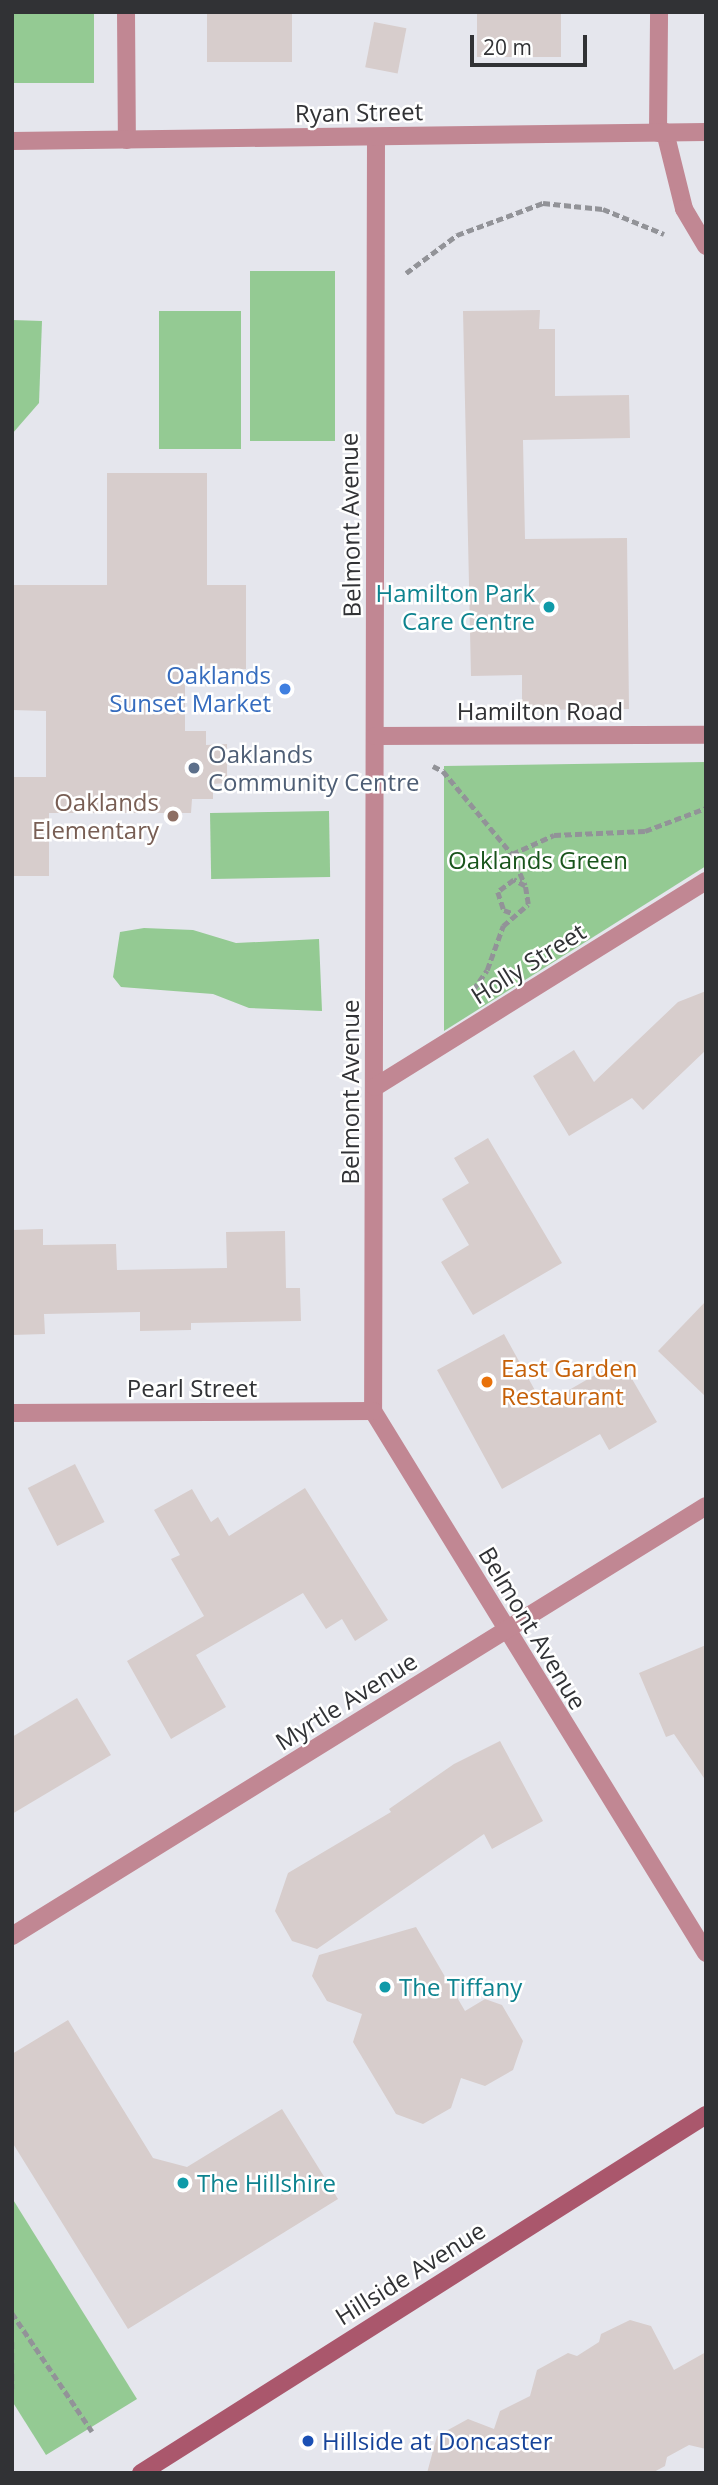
<!DOCTYPE html>
<style>
body{margin:0}
#map{position:relative;width:718px;height:2485px;overflow:hidden;background:#e5e6ed;font-family:"Open Sans",sans-serif}
div>[style]{position:absolute}
[style*='--x']{left:calc(var(--x)*1px);top:calc(var(--y)*1px);width:calc(var(--w)*1px);rotate:calc(var(--a)*1deg)}
.green>*{inset:0;background:#94ca93;transform-origin:0 0}
.building>*{inset:0;background:#d7cdcc;transform-origin:0 0}
.path>*{height:4.5px;margin-top:-2.25px;transform-origin:0;background:repeating-linear-gradient(90deg,#929398 0 7px,transparent 0 10.5px)}
.lane>*{height:18px;margin:-9px;padding:0 9px;transform-origin:9px;border-radius:9px;background:#c18793}
.street>*{height:18px;margin:-9px;padding:0 9px;transform-origin:9px;border-radius:9px;background:#c18793}
.secondary>*{height:18px;margin:-9px;padding:0 9px;transform-origin:9px;border-radius:9px;background:#aa576c}
.dots>*{width:19px;height:19px;translate:-50% -50%;box-sizing:border-box;border:4px solid #fff;border-radius:50%}
span{translate:-50% -50%;white-space:nowrap;text-align:center;line-height:1.15;-webkit-text-stroke:5px #fff;paint-order:stroke}
.street-label{font-size:24px;color:#313235}
.culture-label{font-size:24px;color:#0d838f}
.right{translate:-100% -50%;text-align:right}
.left{translate:0 -50%;text-align:left}
.shop-label{font-size:24px;color:#366cbe}
.service-label{font-size:24px;color:#4e5e75}
.education-label{font-size:24px;color:#785e54}
.park-label{font-size:24px;color:#19541c}
.food-label{font-size:24px;color:#c56008}
.transit-label{font-size:24px;color:#164399}
.frame{position:absolute;inset:0;border:14px solid #313235;pointer-events:none}
.scale{position:absolute;left:470px;top:35px;width:117px;height:32px;box-sizing:border-box;border:4px solid #313235;border-top:0;padding-left:9px;font-size:21px;line-height:24px;white-space:nowrap;color:#313235;-webkit-text-stroke:5px #fff;paint-order:stroke}
</style>
<div id="map">
<div class="green">
<i style="left:12px;top:12px;width:82px;height:71px"></i>
<i style="left:250px;top:271px;width:85px;height:170px"></i>
<i style="left:159px;top:311px;width:82px;height:138px"></i>
<i style="clip-path:polygon(12px 320px,42px 321px,39px 403px,12px 434px)"></i>
<i style="clip-path:polygon(706px 762px,706px 866px,444px 1031px,444px 766px)"></i>
<i style="left:329px;top:811px;width:66px;height:119px;rotate:89deg"></i>
<i style="clip-path:polygon(144px 928px,193px 930px,236px 943px,319px 939px,322px 1011px,249px 1008px,213px 994px,121px 987px,113px 977px,120px 932px)"></i>
<i style="clip-path:polygon(12px 2198px,137px 2399px,46px 2455px,12px 2401px)"></i>
</div>
<div class="building">
<i style="left:207px;top:12px;width:85px;height:50px"></i>
<i style="left:477px;top:12px;width:84px;height:45px"></i>
<i style="left:374px;top:22px;width:33px;height:46px;rotate:11deg"></i>
<i style="clip-path:polygon(540px 310px,539px 329px,555px 329px,555px 396px,629px 395px,630px 438px,523px 440px,525px 539px,627px 538px,629px 709px,522px 710px,522px 675px,471px 676px,463px 311px)"></i>
<i style="clip-path:polygon(107px 473px,207px 473px,207px 585px,246px 585px,246px 669px,185px 669px,185px 731px,206px 731px,206px 745px,227px 744px,227px 783px,213px 784px,213px 799px,192px 799px,191px 813px,49px 813px,49px 876px,12px 876px,12px 777px,46px 777px,46px 711px,12px 710px,12px 585px,107px 585px)"></i>
<i style="clip-path:polygon(706px 991px,706px 1050px,643px 1110px,632px 1098px,569px 1136px,533px 1076px,574px 1050px,594px 1082px,678px 1002px)"></i>
<i style="clip-path:polygon(488px 1138px,562px 1263px,473px 1315px,441px 1262px,469px 1245px,442px 1199px,469px 1183px,454px 1158px)"></i>
<i style="clip-path:polygon(43px 1229px,43px 1245px,116px 1244px,117px 1270px,227px 1268px,226px 1232px,285px 1231px,286px 1288px,300px 1288px,301px 1321px,191px 1323px,191px 1330px,140px 1331px,140px 1312px,44px 1314px,45px 1334px,12px 1335px,12px 1230px)"></i>
<i style="clip-path:polygon(706px 1301px,706px 1397px,658px 1351px)"></i>
<i style="clip-path:polygon(504px 1334px,543px 1405px,621px 1360px,657px 1422px,609px 1450px,600px 1434px,502px 1489px,437px 1370px)"></i>
<i style="left:75px;top:1464px;width:65px;height:53px;rotate:63deg"></i>
<i style="clip-path:polygon(305px 1488px,388px 1620px,355px 1641px,342px 1619px,326px 1629px,303px 1593px,196px 1655px,226px 1707px,171px 1739px,127px 1661px,204px 1616px,171px 1559px,180px 1555px,154px 1510px,192px 1489px,211px 1522px,218px 1517px,229px 1536px)"></i>
<i style="clip-path:polygon(706px 1645px,706px 1781px,674px 1734px,666px 1737px,639px 1673px)"></i>
<i style="clip-path:polygon(77px 1698px,111px 1755px,12px 1814px,12px 1737px)"></i>
<i style="clip-path:polygon(500px 1741px,543px 1821px,492px 1849px,484px 1834px,317px 1949px,292px 1941px,275px 1911px,288px 1873px,391px 1812px,389px 1809px,454px 1764px)"></i>
<i style="clip-path:polygon(416px 1927px,465px 2011px,485px 1999px,502px 2005px,523px 2041px,513px 2070px,485px 2086px,461px 2078px,451px 2108px,423px 2124px,396px 2114px,353px 2042px,362px 2014px,327px 2001px,312px 1976px,319px 1955px)"></i>
<i style="clip-path:polygon(68px 2020px,153px 2158px,187px 2167px,282px 2109px,338px 2199px,128px 2329px,12px 2142px,12px 2054px)"></i>
<i style="clip-path:polygon(630px 2320px,651px 2326px,674px 2370px,706px 2352px,706px 2449px,689px 2445px,667px 2457px,665px 2466px,652px 2473px,427px 2473px,437px 2436px,468px 2419px,494px 2429px,500px 2411px,530px 2396px,537px 2370px,568px 2353px,577px 2356px,599px 2342px,601px 2334px)"></i>
</div>
<div class="path">
<i style="--x:406;--y:273;--w:64;--a:-36.7"></i>
<i style="--x:457;--y:235;--w:92;--a:-20.4"></i>
<i style="--x:543;--y:203;--w:60;--a:5.7"></i>
<i style="--x:603;--y:209;--w:66;--a:22.3"></i>
<i style="--x:433;--y:766;--w:11;--a:27"></i>
<i style="--x:443;--y:771;--w:108;--a:50.3"></i>
<i style="--x:512;--y:854;--w:34;--a:67"></i>
<i style="--x:512;--y:854;--w:46;--a:-24.3"></i>
<i style="--x:554;--y:835;--w:91;--a:-2.5"></i>
<i style="--x:645;--y:831;--w:65;--a:-20.7"></i>
<i style="--x:473;--y:990;--w:24;--a:-55"></i>
<i style="--x:487;--y:970;--w:47;--a:-70"></i>
<i style="--x:503;--y:926;--w:33;--a:-41"></i>
<i style="--x:528;--y:904;--w:18;--a:-99"></i>
<i style="--x:525;--y:886;--w:13;--a:-151"></i>
<i style="--x:514;--y:880;--w:20;--a:143"></i>
<i style="--x:498;--y:892;--w:19;--a:72"></i>
<i style="--x:504;--y:910;--w:9;--a:21"></i>
<i style="--x:12;--y:2313;--w:143;--a:55.9"></i>
<i style="--x:12;--y:2342;--w:47;--a:90"></i>
</div>
<div class="lane">
<i style="--x:665;--y:132;--w:79;--a:76.1"></i>
<i style="--x:684;--y:209;--w:43;--a:59.3"></i>
</div>
<div class="street">
<i style="--x:126;--y:12;--w:128;--a:89.6"></i>
<i style="--x:658;--y:133;--w:121;--a:-89.5"></i>
<i style="--x:376;--y:137;--w:1274;--a:90.13"></i>
<i style="--x:373;--y:1411;--w:636;--a:58.43"></i>
<i style="--x:12;--y:141;--w:694;--a:-0.74"></i>
<i style="--x:375;--y:736;--w:331;--a:-0.2"></i>
<i style="--x:375;--y:1087;--w:390;--a:-31.9"></i>
<i style="--x:12;--y:1413;--w:361;--a:-0.3"></i>
<i style="--x:12;--y:1936;--w:816;--a:-31.78"></i>
</div>
<div class="secondary">
<i style="--x:141;--y:2473;--w:669;--a:-32.36"></i>
</div>
<div class="dots">
<i style="left:549px;top:607px;background:#0f9aa8"></i>
<i style="left:285px;top:689px;background:#3f7fe0"></i>
<i style="left:194px;top:768px;background:#5c6f8a"></i>
<i style="left:173px;top:816px;background:#8d6e63"></i>
<i style="left:487px;top:1382px;background:#e8710a"></i>
<i style="left:385px;top:1987px;background:#0f9aa8"></i>
<i style="left:183px;top:2183px;background:#0f9aa8"></i>
<i style="left:308px;top:2441px;background:#1a4fb4"></i>
</div>
<div class="street-label">
<span style="left:359px;top:112px;rotate:-1deg">Ryan Street</span>
<span style="left:350px;top:525px;rotate:-91deg">Belmont Avenue</span>
<span style="left:540px;top:711px">Hamilton Road</span>
<span style="left:528px;top:963px;rotate:-32deg">Holly Street</span>
<span style="left:350px;top:1092px;rotate:-90deg">Belmont Avenue</span>
<span style="left:192px;top:1388px">Pearl Street</span>
<span style="left:533px;top:1628px;rotate:59deg">Belmont Avenue</span>
<span style="left:346px;top:1701px;rotate:-32deg">Myrtle Avenue</span>
<span style="left:410px;top:2273px;rotate:-32deg">Hillside Avenue</span>
</div>
<div class="culture-label">
<span class="right" style="left:535px;top:607px">Hamilton Park<br>Care Centre</span>
<span class="left" style="left:399px;top:1987px">The Tiffany</span>
<span class="left" style="left:197px;top:2183px">The Hillshire</span>
</div>
<div class="shop-label">
<span class="right" style="left:271px;top:689px">Oaklands<br>Sunset Market</span>
</div>
<div class="service-label">
<span class="left" style="left:208px;top:768px">Oaklands<br>Community Centre</span>
</div>
<div class="education-label">
<span class="right" style="left:159px;top:816px">Oaklands<br>Elementary</span>
</div>
<div class="park-label">
<span style="left:538px;top:860px">Oaklands Green</span>
</div>
<div class="food-label">
<span class="left" style="left:501px;top:1382px">East Garden<br>Restaurant</span>
</div>
<div class="transit-label">
<span class="left" style="left:322px;top:2441px">Hillside at Doncaster</span>
</div>
<div class="frame"></div>
<div class="scale">20 m</div>
</div>
